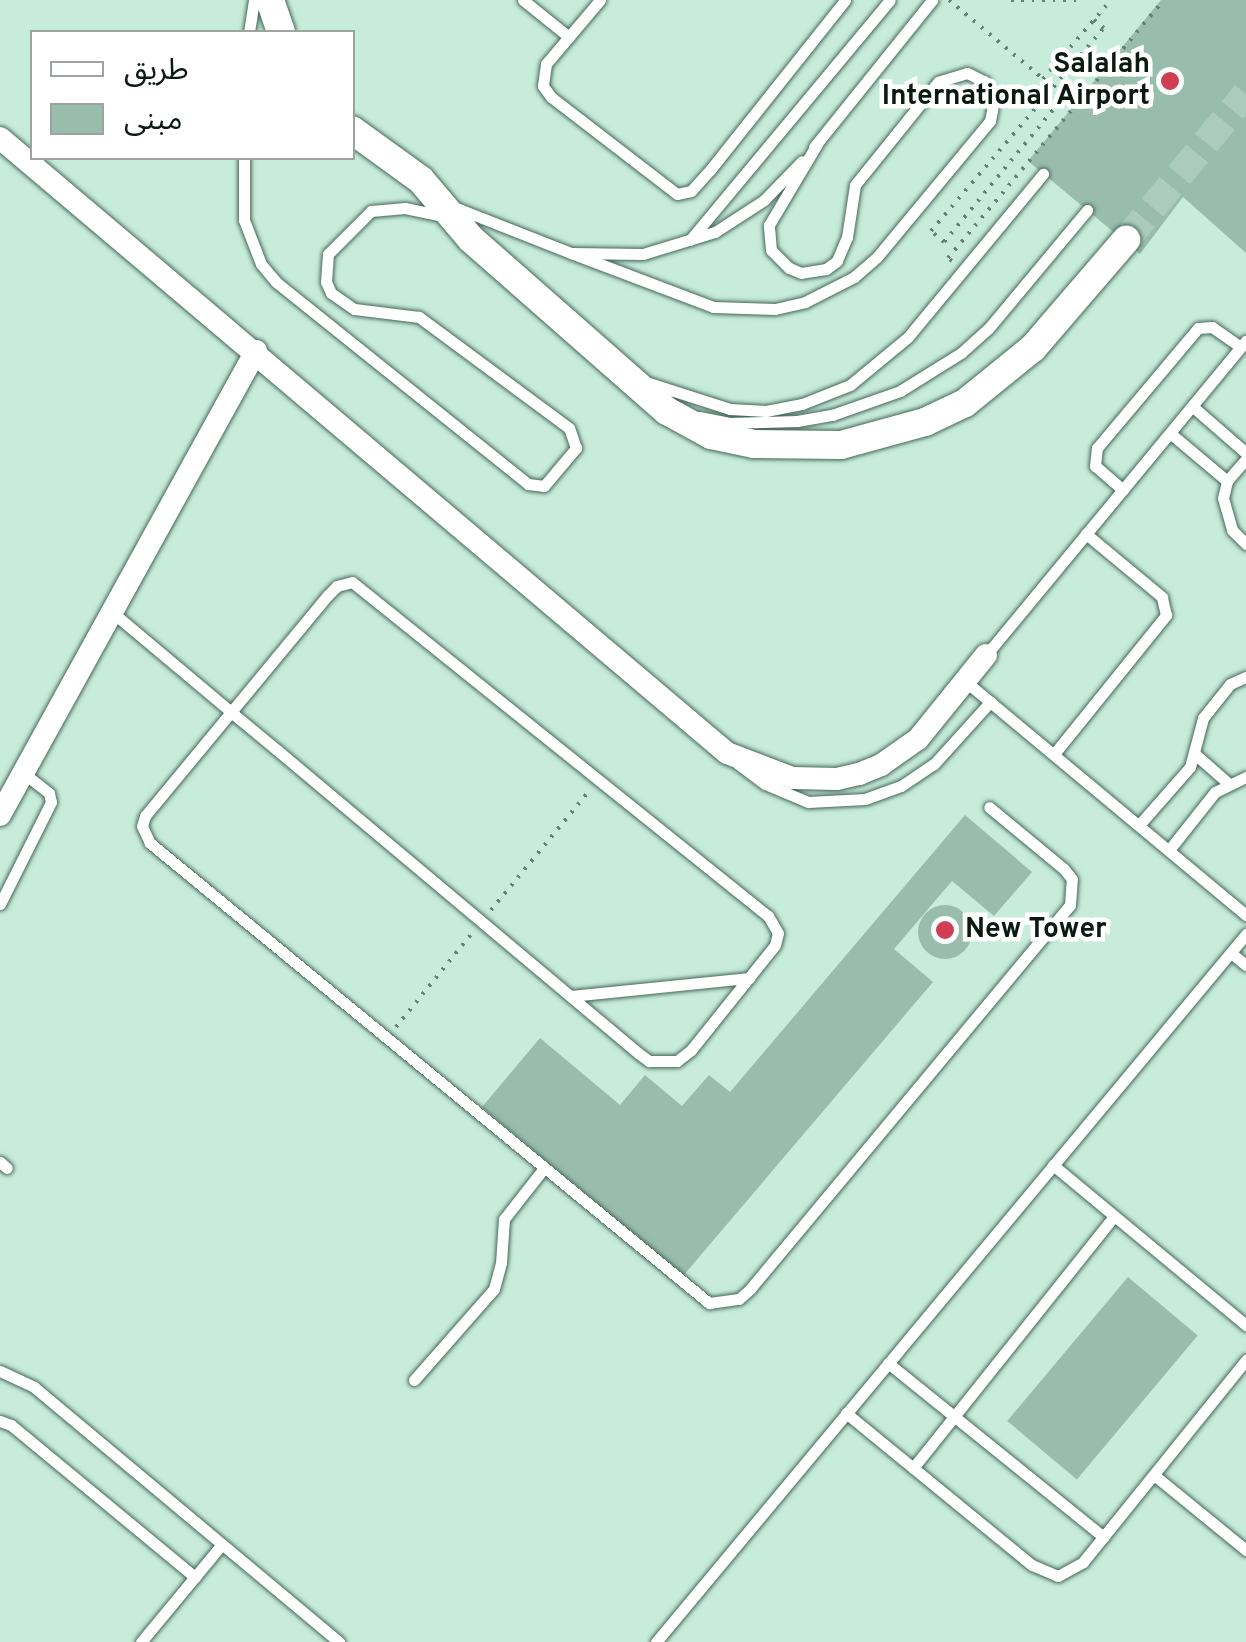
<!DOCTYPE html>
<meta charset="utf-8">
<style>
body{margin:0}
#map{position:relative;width:1246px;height:1642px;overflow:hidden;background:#c7ecdb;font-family:Overpass,"Noto Sans Arabic",sans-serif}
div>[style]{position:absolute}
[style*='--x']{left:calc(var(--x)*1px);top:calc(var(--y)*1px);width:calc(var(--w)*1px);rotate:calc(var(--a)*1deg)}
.building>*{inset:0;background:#99bdad;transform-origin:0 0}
.round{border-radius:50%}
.tertiary-tunnel>*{height:28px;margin-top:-14px;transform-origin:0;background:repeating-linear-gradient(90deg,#abccbd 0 28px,transparent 0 42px)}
.path>*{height:4px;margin-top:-2px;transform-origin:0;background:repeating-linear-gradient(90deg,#678075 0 2.5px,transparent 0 10.5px)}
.roads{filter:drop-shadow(0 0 2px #456759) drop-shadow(0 0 2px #456759)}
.service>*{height:11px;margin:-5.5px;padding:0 5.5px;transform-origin:5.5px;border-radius:5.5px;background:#fff}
.minor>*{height:22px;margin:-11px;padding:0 11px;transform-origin:11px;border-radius:11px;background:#fff}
.tertiary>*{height:28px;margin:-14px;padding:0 14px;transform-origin:14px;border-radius:14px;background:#fff}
.dots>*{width:28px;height:28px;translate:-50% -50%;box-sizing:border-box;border:5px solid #fff;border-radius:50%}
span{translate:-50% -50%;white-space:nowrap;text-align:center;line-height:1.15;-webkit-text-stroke:9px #fff;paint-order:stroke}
.poi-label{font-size:28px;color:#0b1913;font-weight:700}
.right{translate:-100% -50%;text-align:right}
.left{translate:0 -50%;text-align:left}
.legend{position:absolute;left:30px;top:30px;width:325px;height:130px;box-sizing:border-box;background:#fff;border:2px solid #9da3a1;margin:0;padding:12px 18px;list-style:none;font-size:30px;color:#0b1913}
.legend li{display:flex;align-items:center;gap:20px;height:50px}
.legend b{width:50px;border:2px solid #9da3a1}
</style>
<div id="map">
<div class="building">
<i style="clip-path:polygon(1161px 0,1246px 0,1246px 253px,1183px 197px,1140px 254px,1028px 161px)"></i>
<i style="clip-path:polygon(965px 815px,1032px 872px,994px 916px,952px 881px,894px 949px,933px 982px,683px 1276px,482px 1107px,540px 1038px,620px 1105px,645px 1075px,682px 1106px,709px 1075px,730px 1092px)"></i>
<i class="round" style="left:918px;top:905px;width:54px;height:54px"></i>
<i style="left:1128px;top:1277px;width:91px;height:188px;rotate:40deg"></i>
</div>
<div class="tertiary-tunnel">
<i style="--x:1126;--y:240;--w:189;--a:-50.6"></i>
</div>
<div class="path">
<i style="--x:949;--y:0;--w:123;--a:40"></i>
<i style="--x:1043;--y:79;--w:104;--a:-49.3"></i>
<i style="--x:1011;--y:0;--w:66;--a:0"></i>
<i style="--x:1078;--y:102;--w:14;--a:-146"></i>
<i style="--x:1066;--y:94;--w:192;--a:129.5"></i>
<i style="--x:944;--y:242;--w:17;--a:-140"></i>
<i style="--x:931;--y:231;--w:267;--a:-49.6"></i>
<i style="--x:1104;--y:28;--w:13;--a:-141"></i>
<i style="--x:952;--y:261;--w:5;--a:-143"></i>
<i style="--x:948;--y:258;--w:336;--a:-50.1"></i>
<i style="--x:491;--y:910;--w:156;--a:-50.5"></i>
<i style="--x:396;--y:1027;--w:121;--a:-51"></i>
</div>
<div class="roads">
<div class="service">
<i style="--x:523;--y:0;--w:59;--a:38.8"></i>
<i style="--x:600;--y:0;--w:84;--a:130.2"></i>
<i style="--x:546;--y:64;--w:22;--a:98"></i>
<i style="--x:543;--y:86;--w:14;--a:54"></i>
<i style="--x:551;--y:97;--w:159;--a:37.6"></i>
<i style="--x:677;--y:194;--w:14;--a:-12"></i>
<i style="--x:691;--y:191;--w:28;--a:-48"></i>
<i style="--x:710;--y:170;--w:217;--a:-51.5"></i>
<i style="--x:249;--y:32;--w:32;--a:-81"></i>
<i style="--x:814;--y:147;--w:189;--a:-51.2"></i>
<i style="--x:244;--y:158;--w:62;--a:90"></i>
<i style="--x:244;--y:220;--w:47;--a:68.9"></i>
<i style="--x:261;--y:264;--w:23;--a:50"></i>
<i style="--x:276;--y:282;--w:323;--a:38.7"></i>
<i style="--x:528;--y:484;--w:16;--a:7"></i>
<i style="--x:544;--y:486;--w:50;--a:-49.9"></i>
<i style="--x:576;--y:448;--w:21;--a:-109"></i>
<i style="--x:569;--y:428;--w:187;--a:-143.5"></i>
<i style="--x:419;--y:317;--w:65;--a:-173"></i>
<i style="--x:354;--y:309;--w:28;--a:-145"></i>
<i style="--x:331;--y:293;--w:12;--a:-114"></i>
<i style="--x:326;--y:282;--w:28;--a:-86"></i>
<i style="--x:328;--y:254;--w:61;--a:-45"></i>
<i style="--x:371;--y:211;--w:34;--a:-5"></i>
<i style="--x:405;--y:208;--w:38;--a:12"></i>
<i style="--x:454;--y:207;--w:126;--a:21.5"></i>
<i style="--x:571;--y:253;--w:72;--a:0.8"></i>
<i style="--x:643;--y:254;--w:75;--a:-17"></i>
<i style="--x:715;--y:232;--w:59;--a:-33.1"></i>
<i style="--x:764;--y:200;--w:54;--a:-45.7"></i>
<i style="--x:690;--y:240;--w:312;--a:-50.2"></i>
<i style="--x:571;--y:253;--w:152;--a:20.8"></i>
<i style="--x:713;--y:307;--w:62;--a:1.8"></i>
<i style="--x:775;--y:309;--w:31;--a:-13"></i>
<i style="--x:805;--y:302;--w:55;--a:-27"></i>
<i style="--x:854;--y:277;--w:30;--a:-41"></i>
<i style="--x:877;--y:257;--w:177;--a:-50.3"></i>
<i style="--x:990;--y:121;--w:20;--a:-79"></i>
<i style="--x:994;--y:101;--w:21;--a:-115"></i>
<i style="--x:985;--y:82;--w:20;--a:-153"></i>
<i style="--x:967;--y:73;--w:30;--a:163"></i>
<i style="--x:938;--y:82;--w:132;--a:128.9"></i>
<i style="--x:855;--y:185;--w:53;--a:98.7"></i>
<i style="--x:847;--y:237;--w:26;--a:113"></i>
<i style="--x:837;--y:261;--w:14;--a:144"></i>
<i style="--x:826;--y:269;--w:25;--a:171"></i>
<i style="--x:801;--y:273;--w:13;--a:-157"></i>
<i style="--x:789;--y:268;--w:25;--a:-135"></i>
<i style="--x:771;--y:250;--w:25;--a:-95"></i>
<i style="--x:769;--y:225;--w:94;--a:-59.3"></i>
<i style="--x:649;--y:383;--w:85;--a:17.8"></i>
<i style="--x:730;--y:409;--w:36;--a:3"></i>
<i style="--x:766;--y:411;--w:37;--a:-11"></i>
<i style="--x:802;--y:404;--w:52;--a:-21.6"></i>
<i style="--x:850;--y:385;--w:75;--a:-39.6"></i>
<i style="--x:908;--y:337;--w:212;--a:-50.4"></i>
<i style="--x:1192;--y:406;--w:72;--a:41"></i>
<i style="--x:699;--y:417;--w:31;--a:11"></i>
<i style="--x:729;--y:423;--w:68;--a:-1.7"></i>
<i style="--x:797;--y:421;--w:36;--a:-10"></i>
<i style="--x:832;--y:415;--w:72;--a:-19.4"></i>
<i style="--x:900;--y:391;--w:72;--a:-31.9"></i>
<i style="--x:961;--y:353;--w:36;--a:-42"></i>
<i style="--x:988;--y:329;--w:155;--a:-50.2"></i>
<i style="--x:1170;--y:433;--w:75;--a:40.1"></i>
<i style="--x:1246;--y:459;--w:29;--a:131"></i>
<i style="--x:1227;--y:481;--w:17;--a:103"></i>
<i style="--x:1223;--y:498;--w:33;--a:74"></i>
<i style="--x:1232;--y:530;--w:20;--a:45"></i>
<i style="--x:1123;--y:490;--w:37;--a:-139"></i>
<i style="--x:1095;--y:466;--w:18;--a:-84"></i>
<i style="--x:1097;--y:448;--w:157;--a:-49.9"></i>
<i style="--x:1198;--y:328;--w:14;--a:-4"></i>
<i style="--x:1212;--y:327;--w:35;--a:35"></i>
<i style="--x:112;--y:612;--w:155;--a:40"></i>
<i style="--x:231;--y:712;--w:60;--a:39.6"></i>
<i style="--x:277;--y:750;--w:471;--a:40"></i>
<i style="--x:638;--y:1053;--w:14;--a:36"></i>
<i style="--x:649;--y:1061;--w:28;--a:0"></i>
<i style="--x:677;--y:1061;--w:18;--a:-38"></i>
<i style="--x:691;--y:1050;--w:134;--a:-51.3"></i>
<i style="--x:775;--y:945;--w:12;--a:-76"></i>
<i style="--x:778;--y:933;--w:20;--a:-120"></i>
<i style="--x:768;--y:916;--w:533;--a:-141.24"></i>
<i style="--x:352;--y:582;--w:16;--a:165"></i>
<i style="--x:337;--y:586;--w:14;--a:135"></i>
<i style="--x:327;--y:596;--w:151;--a:129.6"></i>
<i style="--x:231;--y:712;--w:135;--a:129.6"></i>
<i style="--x:145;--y:816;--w:10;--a:107"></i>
<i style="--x:142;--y:826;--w:19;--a:65"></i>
<i style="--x:150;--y:843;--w:724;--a:39.45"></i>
<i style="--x:709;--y:1303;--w:30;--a:-8"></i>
<i style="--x:739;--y:1299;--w:15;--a:-42"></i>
<i style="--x:750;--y:1289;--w:500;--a:-50.2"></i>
<i style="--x:1070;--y:905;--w:26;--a:-86"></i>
<i style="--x:1072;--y:879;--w:13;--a:-129"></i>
<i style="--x:1064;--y:869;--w:97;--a:-140.4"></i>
<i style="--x:986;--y:655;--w:408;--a:-50.4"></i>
<i style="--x:965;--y:681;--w:366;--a:39.8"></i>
<i style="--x:1054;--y:754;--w:179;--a:-51.1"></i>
<i style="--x:1166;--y:615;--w:18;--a:-103"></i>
<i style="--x:1162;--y:597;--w:99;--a:-140.3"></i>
<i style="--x:1196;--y:755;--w:43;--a:41.2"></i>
<i style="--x:737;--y:763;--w:35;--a:37"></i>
<i style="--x:765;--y:784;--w:47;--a:22.7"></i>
<i style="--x:808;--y:802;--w:57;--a:-3"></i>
<i style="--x:865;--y:799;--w:38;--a:-20"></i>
<i style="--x:901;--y:786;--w:40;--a:-34"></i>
<i style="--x:934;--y:764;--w:84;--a:-47.9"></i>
<i style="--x:1139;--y:825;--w:77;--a:-48.7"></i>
<i style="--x:1190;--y:767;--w:51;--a:-75.1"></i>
<i style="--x:1203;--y:718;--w:43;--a:-51.5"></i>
<i style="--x:1230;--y:684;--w:17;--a:-24"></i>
<i style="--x:1169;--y:850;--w:74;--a:-51.6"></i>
<i style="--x:1215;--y:792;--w:34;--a:-26"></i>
<i style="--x:0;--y:904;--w:114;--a:-63.4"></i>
<i style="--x:51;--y:802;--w:9;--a:-103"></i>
<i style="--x:49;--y:793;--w:33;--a:-142"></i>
<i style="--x:1231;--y:953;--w:19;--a:39"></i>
<i style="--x:571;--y:996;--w:179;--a:-5.8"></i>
<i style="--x:0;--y:1162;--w:9;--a:41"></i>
<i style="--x:1053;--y:1165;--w:251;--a:39.7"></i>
<i style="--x:888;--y:1363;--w:277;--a:38.9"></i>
<i style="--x:0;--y:1371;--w:38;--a:25"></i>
<i style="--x:34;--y:1387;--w:398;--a:39.9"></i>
<i style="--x:414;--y:1380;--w:121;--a:-48.7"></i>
<i style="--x:494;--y:1289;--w:27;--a:-75"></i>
<i style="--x:501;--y:1263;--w:44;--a:-86.1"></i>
<i style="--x:504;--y:1219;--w:65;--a:-51.9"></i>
<i style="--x:846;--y:1413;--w:240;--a:39.3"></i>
<i style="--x:1032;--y:1565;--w:28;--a:23"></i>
<i style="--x:1058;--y:1576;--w:29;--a:-29"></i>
<i style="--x:1083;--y:1562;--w:260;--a:-51.1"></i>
<i style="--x:0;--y:1421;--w:12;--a:20"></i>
<i style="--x:11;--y:1425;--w:239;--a:39.6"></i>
<i style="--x:913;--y:1468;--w:322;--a:-51.4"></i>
<i style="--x:1154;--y:1475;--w:119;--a:39.2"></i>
<i style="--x:141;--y:1642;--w:127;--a:-50.4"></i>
<i style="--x:656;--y:1642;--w:922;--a:-50.19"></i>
</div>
<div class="minor">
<i style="--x:0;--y:138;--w:952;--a:40.23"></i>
<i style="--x:727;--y:753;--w:70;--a:21"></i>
<i style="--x:792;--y:778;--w:45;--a:1.3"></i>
<i style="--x:837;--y:779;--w:23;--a:-13"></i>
<i style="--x:859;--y:774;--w:24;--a:-22"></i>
<i style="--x:881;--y:765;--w:45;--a:-35.1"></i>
<i style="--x:918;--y:739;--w:108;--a:-51"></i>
<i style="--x:0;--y:815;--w:530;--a:-61.11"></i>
</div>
<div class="tertiary">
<i style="--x:270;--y:0;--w:34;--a:71"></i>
<i style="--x:352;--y:130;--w:85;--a:35.9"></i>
<i style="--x:421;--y:180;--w:77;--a:49.7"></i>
<i style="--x:471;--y:239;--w:261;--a:41.3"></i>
<i style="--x:667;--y:411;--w:50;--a:28.6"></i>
<i style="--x:711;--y:435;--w:44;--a:11.8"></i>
<i style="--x:754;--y:444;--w:87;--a:0.7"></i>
<i style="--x:841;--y:445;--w:87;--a:-15.3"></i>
<i style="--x:925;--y:422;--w:44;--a:-25.4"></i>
<i style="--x:965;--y:403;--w:87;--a:-39"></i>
<i style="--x:1033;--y:348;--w:143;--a:-49.3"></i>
</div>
</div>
<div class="dots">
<i style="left:1170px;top:81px;background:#cf3f51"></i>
<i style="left:945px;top:930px;background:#cf3f51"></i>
</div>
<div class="poi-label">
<span class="right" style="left:1150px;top:81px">Salalah<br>International Airport</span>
<span class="left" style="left:965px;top:930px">New Tower</span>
</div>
<ul class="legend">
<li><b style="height:12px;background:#fff"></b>طريق</li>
<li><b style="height:28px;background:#99bdad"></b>مبنى</li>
</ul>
</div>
